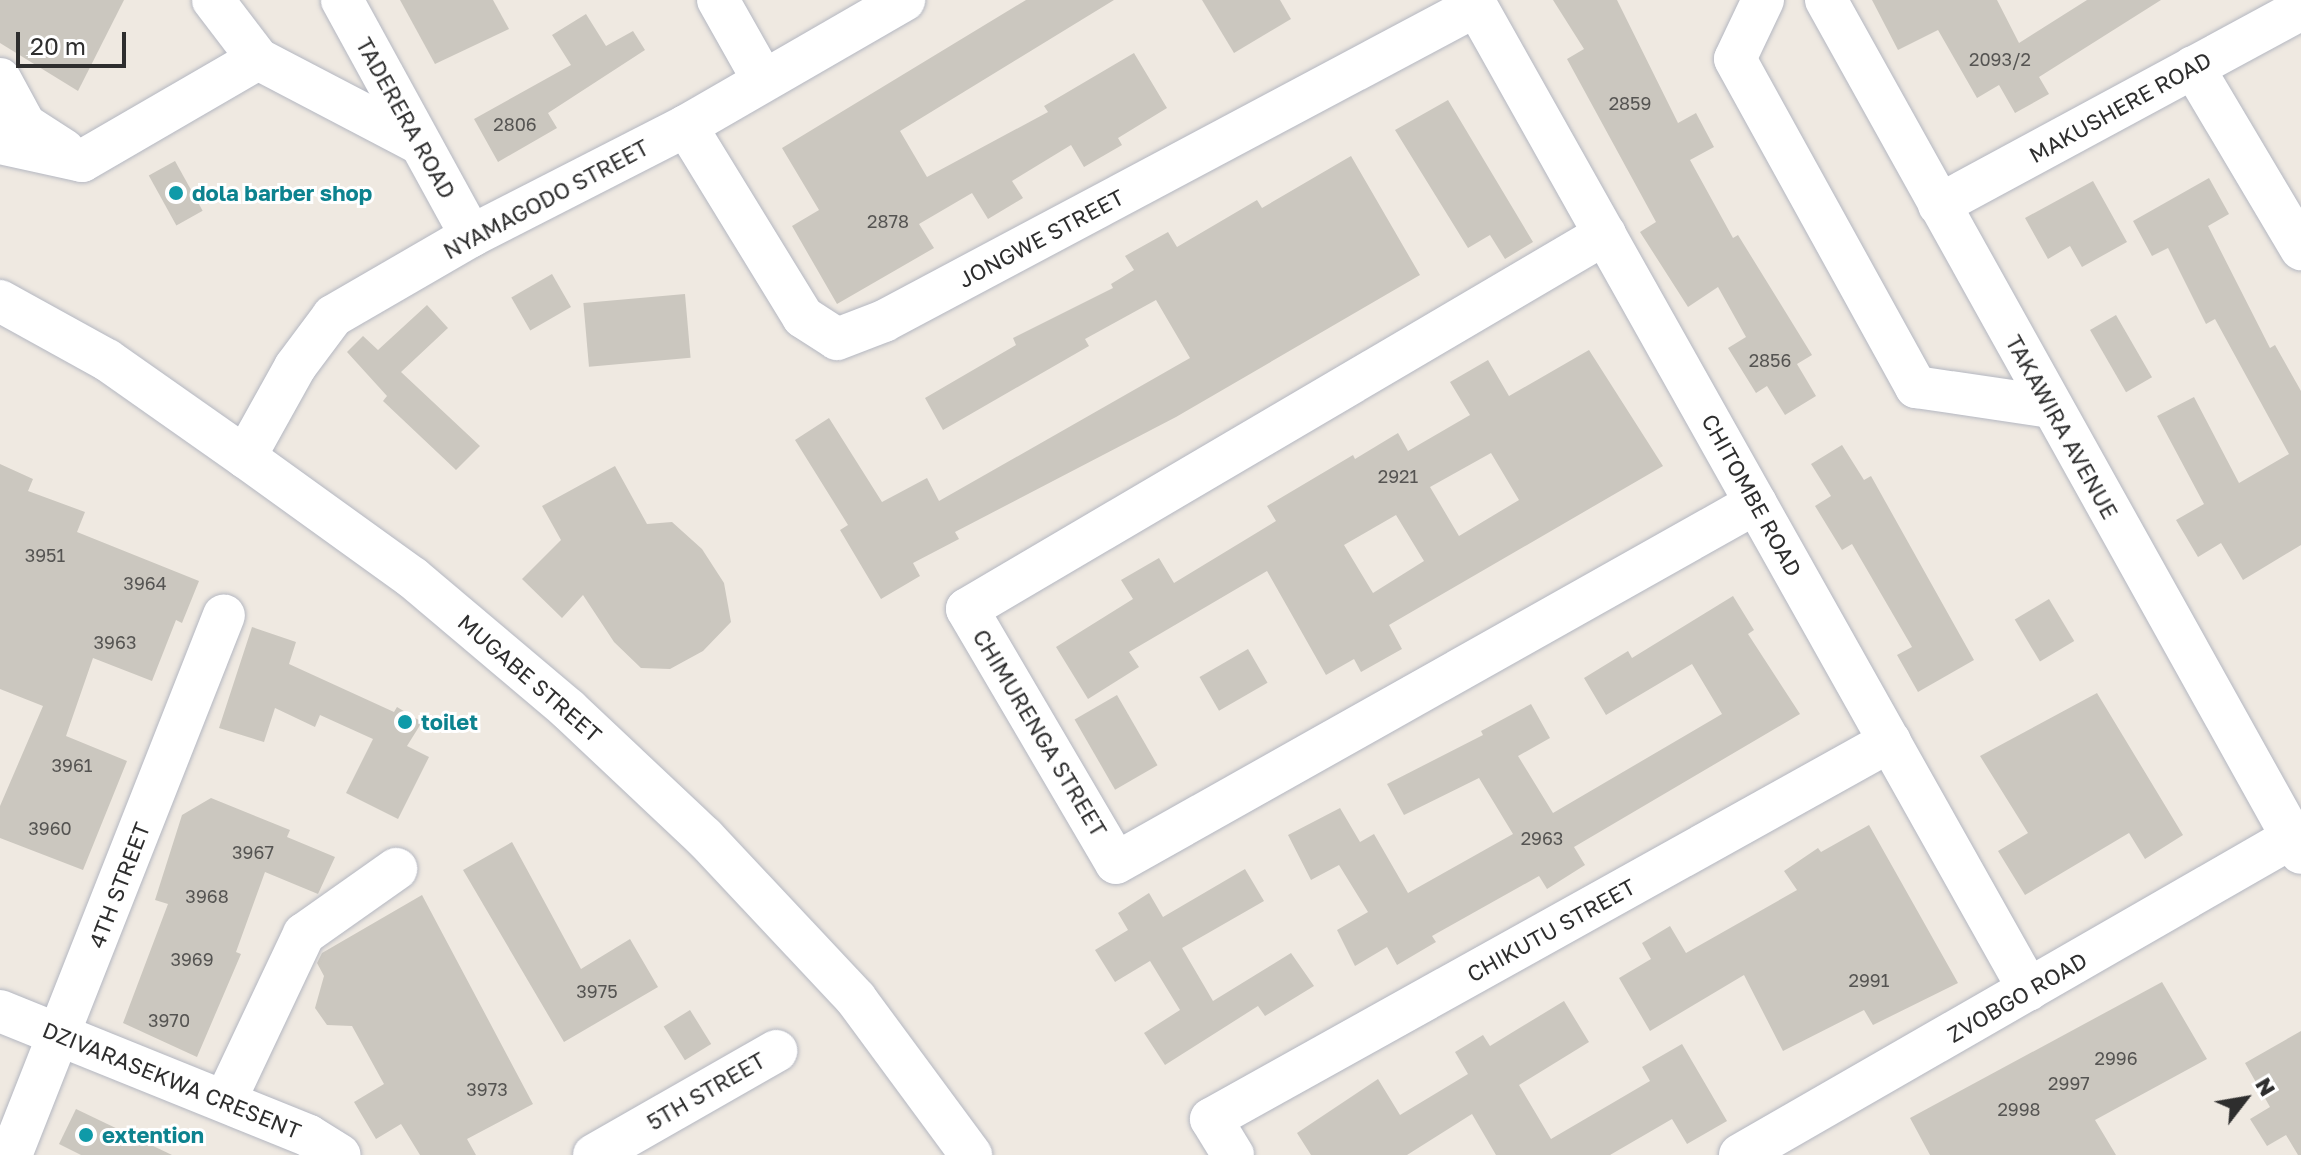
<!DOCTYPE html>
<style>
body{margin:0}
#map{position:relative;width:2301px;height:1155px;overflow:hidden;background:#efe9e1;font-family:"Golos Text",sans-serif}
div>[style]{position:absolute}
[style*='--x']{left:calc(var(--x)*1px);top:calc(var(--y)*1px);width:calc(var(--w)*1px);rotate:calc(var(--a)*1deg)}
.building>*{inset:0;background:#cbc7bf;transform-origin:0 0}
.roads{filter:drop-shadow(0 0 2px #b4b7c1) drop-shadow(0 0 2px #b4b7c1)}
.minor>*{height:42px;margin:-21px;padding:0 21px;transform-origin:21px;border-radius:21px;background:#fff}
.dots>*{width:22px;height:22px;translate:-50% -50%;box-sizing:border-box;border:4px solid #fff;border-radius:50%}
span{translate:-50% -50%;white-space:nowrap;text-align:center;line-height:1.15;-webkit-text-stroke:6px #fff;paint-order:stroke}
.number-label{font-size:18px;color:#555452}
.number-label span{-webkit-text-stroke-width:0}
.street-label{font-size:22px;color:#2e2e2e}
.culture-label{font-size:22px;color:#0d838f;font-weight:700}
.left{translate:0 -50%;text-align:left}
.north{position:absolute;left:2205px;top:1059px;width:80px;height:80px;-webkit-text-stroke:6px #fff;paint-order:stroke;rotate:59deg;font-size:22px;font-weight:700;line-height:32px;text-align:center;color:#2e2e2e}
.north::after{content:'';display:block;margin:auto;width:28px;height:36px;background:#2e2e2e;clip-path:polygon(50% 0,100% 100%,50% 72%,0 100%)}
.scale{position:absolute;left:16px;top:32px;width:110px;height:36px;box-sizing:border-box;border:4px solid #2e2e2e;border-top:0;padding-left:10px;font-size:24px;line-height:28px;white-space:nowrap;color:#2e2e2e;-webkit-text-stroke:6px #fff;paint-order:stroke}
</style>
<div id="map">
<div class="building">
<i style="clip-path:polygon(0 0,124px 0,78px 91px,0 43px)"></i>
<i style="clip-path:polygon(400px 0,493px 0,509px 29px,435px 64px)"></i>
<i style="clip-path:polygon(1026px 0,1114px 0,900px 131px,927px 177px,1048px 112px,1044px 106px,1134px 53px,1167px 108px,1118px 138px,1122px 145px,1084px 167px,1071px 145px,1012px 181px,1023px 198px,988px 219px,972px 193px,919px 224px,934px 248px,837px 304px,792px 226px,819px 210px,782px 148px)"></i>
<i style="clip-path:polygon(1202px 0,1280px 0,1291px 19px,1234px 53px)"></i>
<i style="clip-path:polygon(1553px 0,1617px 0,1678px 123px,1696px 113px,1714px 147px,1690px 160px,1733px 238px,1738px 235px,1812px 355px,1797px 364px,1816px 396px,1785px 415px,1767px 386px,1756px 393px,1728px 348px,1746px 337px,1718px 287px,1688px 307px,1640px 232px,1656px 222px,1567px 59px,1584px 49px)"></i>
<i style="clip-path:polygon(1872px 0,1997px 0,2019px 43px,2087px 0,2161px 0,2039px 77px,2049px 94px,2015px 113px,1999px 85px,1977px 98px,1938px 30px,1898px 50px)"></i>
<i style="clip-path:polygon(586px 14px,606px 46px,633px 31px,645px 50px,548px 113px,557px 128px,498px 162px,474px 119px,571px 65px,552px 35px)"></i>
<i style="clip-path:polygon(1448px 100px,1533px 242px,1505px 259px,1490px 235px,1468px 248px,1395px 130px)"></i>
<i style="clip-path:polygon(1351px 156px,1420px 275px,1176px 417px,955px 532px,959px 539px,913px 563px,920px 576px,881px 599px,840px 530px,848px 525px,795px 440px,829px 418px,882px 502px,927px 478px,939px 501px,1190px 358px,1156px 300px,1085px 339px,1089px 346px,943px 430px,925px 398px,1016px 345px,1013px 338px,1113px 288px,1111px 284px,1134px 270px,1125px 256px,1168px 232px,1177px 247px,1257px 200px,1262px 208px)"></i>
<i style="left:175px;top:161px;width:57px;height:30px;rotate:61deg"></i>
<i style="clip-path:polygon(2209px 178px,2229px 214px,2208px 226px,2270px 348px,2275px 345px,2301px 391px,2301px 545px,2243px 580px,2221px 543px,2198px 557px,2176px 520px,2204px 504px,2157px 416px,2194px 397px,2239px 483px,2289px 454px,2215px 319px,2206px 324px,2168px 248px,2152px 256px,2133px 221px)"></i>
<i style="clip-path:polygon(2093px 181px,2127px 242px,2082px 267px,2070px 246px,2048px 259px,2025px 218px)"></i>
<i style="left:552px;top:274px;width:38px;height:47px;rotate:60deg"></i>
<i style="left:685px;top:294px;width:64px;height:102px;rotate:85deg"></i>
<i style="clip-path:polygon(427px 305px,448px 328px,401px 372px,480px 446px,456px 470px,383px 401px,387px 396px,347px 352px,363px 336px,378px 350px)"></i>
<i style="left:2116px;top:315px;width:72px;height:30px;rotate:60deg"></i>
<i style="clip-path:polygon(evenodd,1589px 350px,1663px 466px,1389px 625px,1402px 649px,1361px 672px,1354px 659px,1326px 675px,1267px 571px,1129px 652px,1139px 667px,1088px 699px,1056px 647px,1133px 599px,1121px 580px,1159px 558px,1174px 583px,1276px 521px,1267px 506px,1353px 455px,1355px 459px,1398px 433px,1408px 451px,1470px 415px,1450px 382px,1488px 360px,1509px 396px,1589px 350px,1491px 453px,1519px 500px,1459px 536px,1430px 487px,1491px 453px,1589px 350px,1396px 515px,1424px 561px,1373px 593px,1344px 545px,1396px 515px)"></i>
<i style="clip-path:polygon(1842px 445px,1864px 480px,1871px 476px,1974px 660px,1918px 692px,1897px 655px,1912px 647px,1852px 544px,1842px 550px,1815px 506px,1831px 496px,1811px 464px)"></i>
<i style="clip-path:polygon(0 464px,33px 479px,28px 491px,85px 512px,77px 532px,199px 581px,182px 623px,176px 620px,152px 681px,93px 658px,66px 736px,127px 761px,83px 870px,0 838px,0 806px,43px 706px,0 689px)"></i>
<i style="clip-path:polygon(615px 466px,647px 524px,672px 522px,702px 549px,724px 583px,731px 622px,703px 651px,670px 669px,641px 668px,614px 642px,583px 595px,562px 618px,522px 579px,561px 540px,542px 506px)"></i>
<i style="clip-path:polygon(1733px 596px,1754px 630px,1748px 634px,1800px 714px,1574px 847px,1585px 865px,1547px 889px,1539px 876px,1432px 936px,1436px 942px,1397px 965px,1387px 947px,1355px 966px,1337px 930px,1368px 912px,1339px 865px,1311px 880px,1288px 835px,1340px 808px,1360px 842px,1374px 834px,1408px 893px,1513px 834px,1479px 778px,1404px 815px,1387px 784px,1483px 735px,1481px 731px,1531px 704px,1550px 738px,1518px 756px,1553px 813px,1722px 714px,1692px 664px,1606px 715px,1584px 678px,1628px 651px,1632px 658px)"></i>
<i style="left:2049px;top:599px;width:49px;height:40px;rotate:59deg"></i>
<i style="clip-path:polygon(252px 627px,296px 642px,289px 664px,394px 712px,397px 707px,422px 722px,407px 746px,429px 757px,398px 819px,346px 793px,373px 739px,320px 715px,315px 727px,275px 708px,264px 742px,219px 728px)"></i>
<i style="left:1248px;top:649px;width:39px;height:56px;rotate:60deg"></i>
<i style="clip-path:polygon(2097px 693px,2183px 835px,2145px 859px,2129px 833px,2025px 895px,1998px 851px,2028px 833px,1980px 756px)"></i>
<i style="left:1117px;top:695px;width:81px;height:49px;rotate:60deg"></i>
<i style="clip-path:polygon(211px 798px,290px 830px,287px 837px,335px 857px,318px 894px,265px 872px,236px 952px,241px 954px,197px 1057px,123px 1023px,168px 904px,155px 900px,182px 815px)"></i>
<i style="clip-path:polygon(1869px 825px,1958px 983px,1873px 1025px,1864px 1010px,1783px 1051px,1744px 975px,1650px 1031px,1619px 978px,1651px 959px,1642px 943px,1670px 926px,1686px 953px,1797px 890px,1784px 871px,1818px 848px,1821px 852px)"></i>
<i style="clip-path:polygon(512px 842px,581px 969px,630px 939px,658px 987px,564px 1042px,463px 870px)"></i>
<i style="clip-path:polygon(1245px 869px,1264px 901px,1182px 948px,1213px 1001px,1291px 953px,1314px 986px,1265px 1016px,1258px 1006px,1165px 1065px,1144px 1033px,1180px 1010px,1150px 961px,1115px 982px,1095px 950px,1128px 930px,1118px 913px,1149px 893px,1163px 917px)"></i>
<i style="clip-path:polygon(422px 895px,533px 1104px,467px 1139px,476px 1155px,420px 1155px,401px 1124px,376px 1139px,354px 1102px,384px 1084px,352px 1026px,327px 1025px,315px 1008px,324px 976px,317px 963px,322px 953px)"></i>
<i style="clip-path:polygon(2162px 982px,2207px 1059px,2095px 1120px,2116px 1155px,1930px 1155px,1910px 1118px)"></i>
<i style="clip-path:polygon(1564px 1001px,1589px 1042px,1519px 1085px,1551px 1139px,1650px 1081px,1642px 1067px,1682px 1044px,1727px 1121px,1687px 1144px,1672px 1119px,1610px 1155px,1496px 1155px,1472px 1114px,1407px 1155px,1311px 1155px,1297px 1133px,1378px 1079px,1400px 1115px,1468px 1074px,1455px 1052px,1483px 1035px,1490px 1046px)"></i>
<i style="left:690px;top:1010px;width:40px;height:31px;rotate:58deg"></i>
<i style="clip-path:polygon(2301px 1031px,2301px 1155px,2298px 1155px,2286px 1135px,2267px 1146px,2250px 1119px,2270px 1107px,2245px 1063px)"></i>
<i style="clip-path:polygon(76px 1109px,172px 1155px,81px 1155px,59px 1144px)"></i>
</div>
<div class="roads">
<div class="minor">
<i style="--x:213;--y:0;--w:74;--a:52.7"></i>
<i style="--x:342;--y:0;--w:269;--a:61.3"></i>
<i style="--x:718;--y:0;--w:92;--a:60.6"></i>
<i style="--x:1473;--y:0;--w:1135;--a:60.68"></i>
<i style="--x:1763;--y:0;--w:65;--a:115.4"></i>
<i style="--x:1735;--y:59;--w:375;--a:61.1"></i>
<i style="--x:1916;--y:387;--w:136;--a:8.4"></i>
<i style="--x:1826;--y:0;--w:976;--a:60.89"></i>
<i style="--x:2193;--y:67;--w:212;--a:59.3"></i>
<i style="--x:0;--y:79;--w:52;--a:61.5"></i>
<i style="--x:25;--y:125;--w:46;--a:32.7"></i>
<i style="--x:686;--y:126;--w:224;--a:58.5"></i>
<i style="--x:803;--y:317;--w:40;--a:32.9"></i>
<i style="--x:837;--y:339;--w:50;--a:-21"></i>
<i style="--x:884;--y:321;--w:671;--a:-28.02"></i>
<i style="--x:0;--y:143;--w:84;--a:12.4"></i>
<i style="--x:82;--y:161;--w:203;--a:-30.1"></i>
<i style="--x:258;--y:59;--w:182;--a:27.6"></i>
<i style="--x:1939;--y:205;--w:412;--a:-28.4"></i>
<i style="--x:1605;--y:234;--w:740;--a:149.55"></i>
<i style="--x:967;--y:609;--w:294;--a:59.6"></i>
<i style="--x:1116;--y:863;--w:734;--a:-29.36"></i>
<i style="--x:0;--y:301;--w:122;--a:28.9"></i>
<i style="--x:107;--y:360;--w:169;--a:35.1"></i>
<i style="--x:245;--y:457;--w:207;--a:35.8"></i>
<i style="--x:413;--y:578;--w:203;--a:40.2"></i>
<i style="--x:568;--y:709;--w:187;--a:43.3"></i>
<i style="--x:704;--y:837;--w:222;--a:46.8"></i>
<i style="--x:856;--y:999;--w:194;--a:53.6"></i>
<i style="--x:245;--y:457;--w:103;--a:-60.9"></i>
<i style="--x:295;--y:367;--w:64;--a:-53.3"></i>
<i style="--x:333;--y:316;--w:160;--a:-30.1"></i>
<i style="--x:471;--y:236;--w:242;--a:-27.1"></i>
<i style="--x:686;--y:126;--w:252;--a:-30"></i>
<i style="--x:0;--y:1011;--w:333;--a:22"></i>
<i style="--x:309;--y:1136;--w:36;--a:32"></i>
<i style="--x:225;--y:1101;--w:185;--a:-64.7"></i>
<i style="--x:304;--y:934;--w:113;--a:-35.2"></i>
<i style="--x:11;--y:1155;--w:580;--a:-68.47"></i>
<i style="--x:594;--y:1155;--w:210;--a:-29.7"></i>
<i style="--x:1233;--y:1155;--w:42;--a:-121.4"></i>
<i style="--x:1211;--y:1119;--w:777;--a:-29.1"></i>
<i style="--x:1740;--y:1155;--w:638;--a:-29.9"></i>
</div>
</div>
<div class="dots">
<i style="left:176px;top:193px;background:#0f9aa8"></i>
<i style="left:405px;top:722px;background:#0f9aa8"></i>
<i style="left:86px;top:1135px;background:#0f9aa8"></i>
</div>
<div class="number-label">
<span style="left:2000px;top:59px">2093/2</span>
<span style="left:1630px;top:103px">2859</span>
<span style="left:515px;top:124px">2806</span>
<span style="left:888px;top:221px">2878</span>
<span style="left:1770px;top:360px">2856</span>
<span style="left:1398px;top:476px">2921</span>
<span style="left:45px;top:555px">3951</span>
<span style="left:145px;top:583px">3964</span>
<span style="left:115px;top:642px">3963</span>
<span style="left:72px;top:765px">3961</span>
<span style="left:50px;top:828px">3960</span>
<span style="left:1542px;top:838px">2963</span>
<span style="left:253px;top:852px">3967</span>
<span style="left:207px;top:896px">3968</span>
<span style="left:192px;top:959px">3969</span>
<span style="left:1869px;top:980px">2991</span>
<span style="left:597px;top:991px">3975</span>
<span style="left:169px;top:1020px">3970</span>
<span style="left:2116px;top:1058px">2996</span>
<span style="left:2069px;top:1083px">2997</span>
<span style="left:487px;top:1089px">3973</span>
<span style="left:2019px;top:1109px">2998</span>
</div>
<div class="street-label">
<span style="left:2120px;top:107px;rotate:-29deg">MAKUSHERE ROAD</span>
<span style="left:406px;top:118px;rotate:61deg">TADERERA ROAD</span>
<span style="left:546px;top:199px;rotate:-28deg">NYAMAGODO STREET</span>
<span style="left:1041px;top:238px;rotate:-28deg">JONGWE STREET</span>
<span style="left:2062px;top:427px;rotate:61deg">TAKAWIRA AVENUE</span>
<span style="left:1752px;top:495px;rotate:61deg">CHITOMBE ROAD</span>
<span style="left:530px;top:678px;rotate:41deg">MUGABE STREET</span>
<span style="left:1040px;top:733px;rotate:59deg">CHIMURENGA STREET</span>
<span style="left:119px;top:885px;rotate:-69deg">4TH STREET</span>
<span style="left:1551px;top:930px;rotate:-29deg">CHIKUTU STREET</span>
<span style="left:2017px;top:997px;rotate:-30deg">ZVOBGO ROAD</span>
<span style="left:172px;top:1080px;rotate:22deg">DZIVARASEKWA CRESENT</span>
<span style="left:706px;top:1091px;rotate:-30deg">5TH STREET</span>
</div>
<div class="culture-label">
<span class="left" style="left:192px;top:193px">dola barber shop</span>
<span class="left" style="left:421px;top:722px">toilet</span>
<span class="left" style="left:102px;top:1135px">extention</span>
</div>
<div class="north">N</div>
<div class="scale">20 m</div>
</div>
